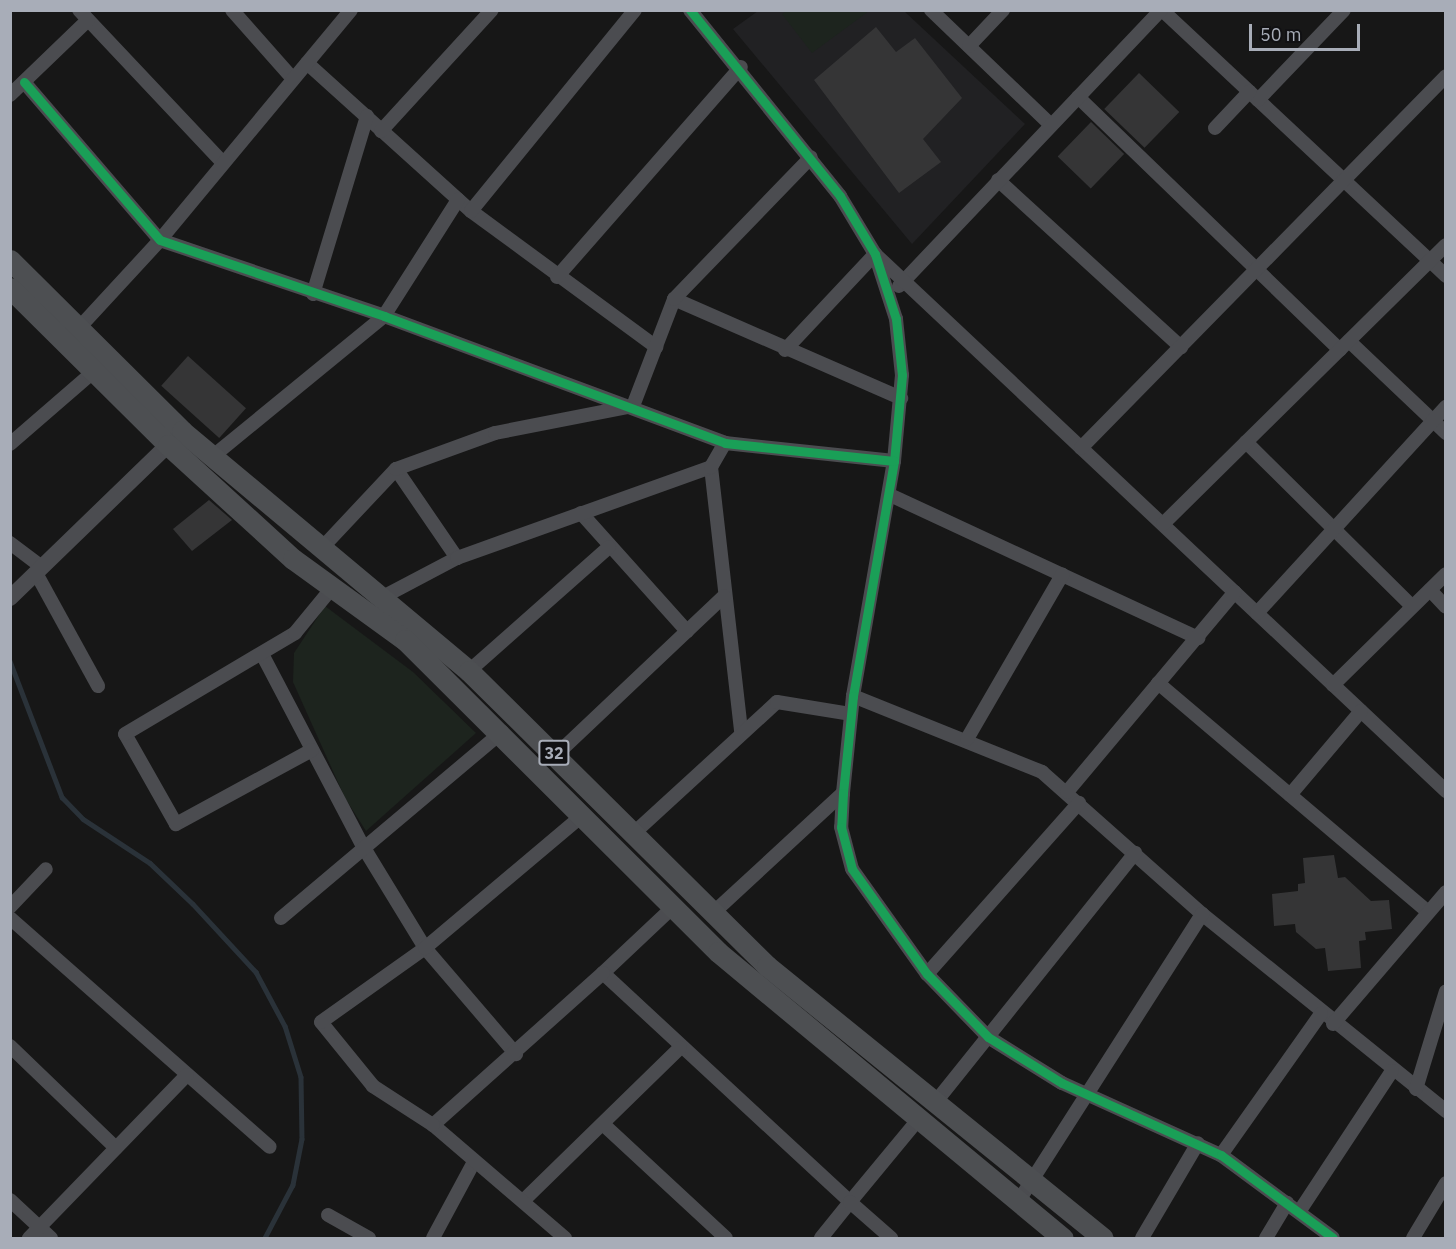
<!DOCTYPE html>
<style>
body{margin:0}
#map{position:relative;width:1456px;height:1249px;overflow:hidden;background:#171717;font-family:"IBM Plex Sans",sans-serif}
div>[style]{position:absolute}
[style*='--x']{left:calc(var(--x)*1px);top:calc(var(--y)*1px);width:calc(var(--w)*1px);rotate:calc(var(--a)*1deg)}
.built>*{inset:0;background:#212123}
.green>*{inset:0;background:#1d241e}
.stream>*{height:4.5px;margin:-2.25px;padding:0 2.25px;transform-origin:2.25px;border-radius:2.25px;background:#2a3239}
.building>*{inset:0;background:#353536;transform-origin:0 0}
.minor>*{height:14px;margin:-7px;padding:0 7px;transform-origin:7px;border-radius:7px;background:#4b4c50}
.tertiary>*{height:16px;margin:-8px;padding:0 8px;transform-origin:8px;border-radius:8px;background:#4b4c50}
.primary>*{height:21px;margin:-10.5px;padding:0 10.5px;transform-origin:10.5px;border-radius:10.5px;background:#4d4f52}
.cycleway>*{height:9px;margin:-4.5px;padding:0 4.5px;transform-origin:4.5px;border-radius:4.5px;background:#1a9f57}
span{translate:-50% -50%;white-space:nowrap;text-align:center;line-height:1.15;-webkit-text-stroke:5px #111113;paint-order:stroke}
.shield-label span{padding:2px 4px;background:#111113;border:2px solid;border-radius:4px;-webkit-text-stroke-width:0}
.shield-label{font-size:16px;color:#a8adb8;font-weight:700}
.frame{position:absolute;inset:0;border:12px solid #a8adb8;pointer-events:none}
.scale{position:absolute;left:1249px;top:24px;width:111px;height:27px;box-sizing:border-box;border:3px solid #a8adb8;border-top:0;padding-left:8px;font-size:18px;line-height:21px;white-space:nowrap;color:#a8adb8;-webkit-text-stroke:4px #111113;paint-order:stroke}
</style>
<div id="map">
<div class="built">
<i style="clip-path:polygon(758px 11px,904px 11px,1025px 124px,912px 244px,733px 29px)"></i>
</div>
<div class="green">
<i style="clip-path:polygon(787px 11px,869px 10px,869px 11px,812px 53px,782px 14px)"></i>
<i style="clip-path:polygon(325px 606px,413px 672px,476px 733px,366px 831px,345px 798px,293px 682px,294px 653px)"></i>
</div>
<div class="stream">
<i style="--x:10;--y:661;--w:146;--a:69.1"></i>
<i style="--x:62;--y:797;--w:30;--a:46"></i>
<i style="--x:83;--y:819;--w:80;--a:33.3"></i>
<i style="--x:150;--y:863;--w:59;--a:43.6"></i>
<i style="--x:193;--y:904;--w:93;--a:47.2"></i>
<i style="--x:256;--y:972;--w:61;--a:61.8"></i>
<i style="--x:285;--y:1026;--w:53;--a:72.6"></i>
<i style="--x:301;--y:1077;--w:62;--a:89.1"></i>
<i style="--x:302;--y:1139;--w:47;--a:101.1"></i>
<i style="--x:293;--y:1185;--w:60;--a:117.8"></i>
</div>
<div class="building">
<i style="clip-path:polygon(876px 27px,896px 52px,915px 38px,962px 98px,923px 139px,941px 162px,899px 193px,814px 80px)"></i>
<i style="left:1139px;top:73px;width:56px;height:50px;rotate:44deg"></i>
<i style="left:1091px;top:122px;width:46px;height:48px;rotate:44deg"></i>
<i style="left:188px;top:356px;width:78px;height:40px;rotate:42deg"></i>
<i style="clip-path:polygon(209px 500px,232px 520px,192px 551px,173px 529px)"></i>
<i style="clip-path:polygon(1334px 855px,1338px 878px,1345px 877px,1371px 901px,1389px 900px,1392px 929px,1365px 932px,1366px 940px,1359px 941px,1361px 968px,1328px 971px,1325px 948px,1316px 949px,1296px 932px,1295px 924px,1274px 926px,1272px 894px,1298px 891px,1298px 884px,1305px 883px,1303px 858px)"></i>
</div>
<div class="minor">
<i style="--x:79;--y:10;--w:210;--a:46.7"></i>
<i style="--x:232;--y:10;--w:92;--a:48.5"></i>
<i style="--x:690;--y:10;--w:239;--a:51.1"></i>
<i style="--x:840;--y:196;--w:68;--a:58.9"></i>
<i style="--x:875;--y:254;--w:68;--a:72.1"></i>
<i style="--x:896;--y:319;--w:56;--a:83.9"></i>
<i style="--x:902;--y:375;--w:86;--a:95.3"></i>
<i style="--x:894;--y:461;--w:239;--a:99.9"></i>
<i style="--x:853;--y:696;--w:98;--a:95.9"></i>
<i style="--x:843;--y:793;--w:34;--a:93"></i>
<i style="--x:841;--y:827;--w:43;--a:75.3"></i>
<i style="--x:852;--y:869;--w:129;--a:54.5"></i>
<i style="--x:927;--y:974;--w:88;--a:45.9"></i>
<i style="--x:988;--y:1037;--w:87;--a:31.9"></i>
<i style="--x:1062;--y:1083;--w:175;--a:24.4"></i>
<i style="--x:1221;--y:1155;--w:139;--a:36.5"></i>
<i style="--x:931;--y:10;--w:166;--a:43.8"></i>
<i style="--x:1162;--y:10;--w:389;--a:43.1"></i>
<i style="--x:969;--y:46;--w:50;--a:-46.6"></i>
<i style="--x:307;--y:63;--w:221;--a:42.1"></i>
<i style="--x:471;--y:211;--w:230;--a:36.3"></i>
<i style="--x:24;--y:82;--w:208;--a:49.3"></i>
<i style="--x:160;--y:240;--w:237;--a:18.7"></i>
<i style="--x:384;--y:316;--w:364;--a:20.4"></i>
<i style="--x:725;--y:443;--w:170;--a:6.1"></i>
<i style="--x:10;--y:95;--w:108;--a:-43.9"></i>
<i style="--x:1078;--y:97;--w:364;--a:44"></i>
<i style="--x:1258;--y:100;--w:124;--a:-46.3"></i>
<i style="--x:1215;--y:128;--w:50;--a:-46.6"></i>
<i style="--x:381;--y:131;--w:164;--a:-47.5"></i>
<i style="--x:998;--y:180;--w:248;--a:42.4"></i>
<i style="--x:471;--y:211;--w:259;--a:-50.8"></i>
<i style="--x:557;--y:277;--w:279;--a:-48.8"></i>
<i style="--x:899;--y:286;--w:381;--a:-46.5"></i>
<i style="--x:313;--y:294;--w:186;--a:-73.1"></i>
<i style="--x:674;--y:299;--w:248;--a:23.6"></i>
<i style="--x:78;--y:329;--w:121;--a:-47.3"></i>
<i style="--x:160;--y:240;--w:299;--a:-50.3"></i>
<i style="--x:1349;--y:341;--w:134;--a:43.5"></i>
<i style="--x:785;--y:350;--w:132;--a:-46.8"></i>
<i style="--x:875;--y:254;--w:784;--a:43.24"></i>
<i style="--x:1246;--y:442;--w:233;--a:44.7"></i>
<i style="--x:10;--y:444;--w:110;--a:-40.9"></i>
<i style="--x:1081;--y:448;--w:521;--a:-45.54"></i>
<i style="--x:212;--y:457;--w:222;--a:-39.3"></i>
<i style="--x:384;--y:316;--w:138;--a:-57.5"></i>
<i style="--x:711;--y:467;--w:266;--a:83.5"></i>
<i style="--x:396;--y:469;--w:108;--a:55.6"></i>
<i style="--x:890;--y:495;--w:340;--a:24.9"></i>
<i style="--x:581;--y:513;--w:159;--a:48.1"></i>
<i style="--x:1163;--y:524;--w:397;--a:-44.6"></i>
<i style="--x:10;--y:543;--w:40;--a:37"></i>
<i style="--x:320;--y:550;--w:111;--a:-46.8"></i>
<i style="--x:396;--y:469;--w:105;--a:-20"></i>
<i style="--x:495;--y:433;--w:141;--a:-11.1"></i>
<i style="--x:633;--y:406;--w:115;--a:-69"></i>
<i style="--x:674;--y:299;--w:197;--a:-46"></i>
<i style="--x:36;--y:573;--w:129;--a:61.2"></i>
<i style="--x:1430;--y:590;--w:23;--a:47"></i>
<i style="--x:381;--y:598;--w:86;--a:-27.8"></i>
<i style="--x:457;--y:558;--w:270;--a:-19.7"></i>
<i style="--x:711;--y:467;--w:28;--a:-60"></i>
<i style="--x:1257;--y:613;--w:280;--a:-47.5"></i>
<i style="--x:262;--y:654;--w:219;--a:62.3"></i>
<i style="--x:364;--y:848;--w:117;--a:58.6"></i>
<i style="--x:425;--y:948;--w:140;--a:49.4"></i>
<i style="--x:469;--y:671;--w:187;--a:-41.5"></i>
<i style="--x:1158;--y:683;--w:354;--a:40.3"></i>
<i style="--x:1333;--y:685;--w:158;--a:-44.5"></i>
<i style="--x:853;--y:696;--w:204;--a:21.9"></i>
<i style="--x:1042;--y:772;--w:214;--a:41.6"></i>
<i style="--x:1202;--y:914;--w:314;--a:38.9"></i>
<i style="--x:967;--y:739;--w:190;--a:-59.9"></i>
<i style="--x:312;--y:750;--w:155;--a:151.4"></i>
<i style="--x:176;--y:824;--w:103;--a:-119.5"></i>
<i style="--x:125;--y:734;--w:198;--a:-30.7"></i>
<i style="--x:295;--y:633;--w:58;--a:-50.6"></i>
<i style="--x:556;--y:755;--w:231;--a:-43.4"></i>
<i style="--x:1067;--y:792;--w:261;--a:-50"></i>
<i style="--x:1290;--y:795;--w:110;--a:-49.8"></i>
<i style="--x:634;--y:833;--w:194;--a:-42.5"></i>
<i style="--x:777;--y:702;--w:74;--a:9.3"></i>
<i style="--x:10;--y:907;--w:52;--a:-46.5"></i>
<i style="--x:672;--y:908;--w:95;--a:136.7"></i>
<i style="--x:603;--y:973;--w:337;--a:42.8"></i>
<i style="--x:850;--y:1202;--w:105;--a:-50.4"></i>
<i style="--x:713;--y:913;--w:177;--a:-42.7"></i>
<i style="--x:10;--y:918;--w:346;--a:41.4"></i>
<i style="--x:281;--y:918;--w:289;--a:-40.1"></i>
<i style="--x:927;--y:974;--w:229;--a:-48.4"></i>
<i style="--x:1333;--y:1024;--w:174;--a:-49.4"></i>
<i style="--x:10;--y:1046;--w:147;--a:43.9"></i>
<i style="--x:1416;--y:1089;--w:102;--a:-73"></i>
<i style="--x:934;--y:1104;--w:322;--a:-51.3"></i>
<i style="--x:433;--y:1125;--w:228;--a:-41.8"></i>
<i style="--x:604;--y:1125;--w:166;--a:42.8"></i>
<i style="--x:1221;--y:1155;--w:173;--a:-54.7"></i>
<i style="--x:10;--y:1200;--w:56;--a:42.8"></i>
<i style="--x:524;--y:1200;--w:218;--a:-44.3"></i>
<i style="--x:1018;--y:1202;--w:342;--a:-57.4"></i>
<i style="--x:1299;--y:1212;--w:169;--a:-56.6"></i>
<i style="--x:328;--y:1215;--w:47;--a:29.3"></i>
<i style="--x:29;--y:1238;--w:227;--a:-45.9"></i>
<i style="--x:433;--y:1238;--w:86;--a:-61.7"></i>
<i style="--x:565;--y:1238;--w:174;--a:-139.4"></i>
<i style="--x:433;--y:1125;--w:72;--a:-147"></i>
<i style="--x:373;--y:1086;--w:82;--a:-129.1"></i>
<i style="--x:321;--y:1022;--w:128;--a:-35.4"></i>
<i style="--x:425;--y:948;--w:207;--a:-40.1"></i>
<i style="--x:821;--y:1238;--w:46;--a:-51.1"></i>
<i style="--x:850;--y:1202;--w:55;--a:41.3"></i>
<i style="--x:1142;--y:1238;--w:110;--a:-59.5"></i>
<i style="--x:1266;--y:1238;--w:41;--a:-59"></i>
<i style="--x:1413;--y:1238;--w:64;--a:-59"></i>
</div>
<div class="tertiary">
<i style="--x:10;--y:598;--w:230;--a:-44.1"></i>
</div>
<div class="primary">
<i style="--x:10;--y:260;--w:243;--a:44.8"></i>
<i style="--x:182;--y:431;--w:374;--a:39.9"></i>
<i style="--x:469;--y:671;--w:419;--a:44.7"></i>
<i style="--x:767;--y:966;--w:432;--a:39"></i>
<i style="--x:10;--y:288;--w:223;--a:44.8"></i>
<i style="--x:168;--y:445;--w:169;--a:42.4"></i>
<i style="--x:293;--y:559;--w:138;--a:35.9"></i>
<i style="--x:405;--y:640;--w:442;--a:44.9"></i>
<i style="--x:718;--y:952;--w:448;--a:39.7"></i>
</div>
<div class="cycleway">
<i style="--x:690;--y:10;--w:239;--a:51.1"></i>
<i style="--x:840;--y:196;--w:68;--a:58.9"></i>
<i style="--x:875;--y:254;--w:68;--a:72.1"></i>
<i style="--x:896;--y:319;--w:56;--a:83.9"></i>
<i style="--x:902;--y:375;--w:86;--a:95.3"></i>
<i style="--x:894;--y:461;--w:239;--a:99.9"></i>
<i style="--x:853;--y:696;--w:98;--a:95.9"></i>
<i style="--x:843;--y:793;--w:34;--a:93"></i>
<i style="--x:841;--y:827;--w:43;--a:75.3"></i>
<i style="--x:852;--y:869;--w:129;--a:54.5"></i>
<i style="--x:927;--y:974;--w:88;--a:45.9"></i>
<i style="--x:988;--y:1037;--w:87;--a:31.9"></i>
<i style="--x:1062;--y:1083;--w:175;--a:24.4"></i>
<i style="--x:1221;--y:1155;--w:139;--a:36.5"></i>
<i style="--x:24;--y:82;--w:208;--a:49.3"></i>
<i style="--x:160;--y:240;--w:237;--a:18.7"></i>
<i style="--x:384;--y:316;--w:364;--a:20.4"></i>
<i style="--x:725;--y:443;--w:170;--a:6.1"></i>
</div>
<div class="shield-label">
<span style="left:554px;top:753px">32</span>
</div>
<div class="frame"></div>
<div class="scale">50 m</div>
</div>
